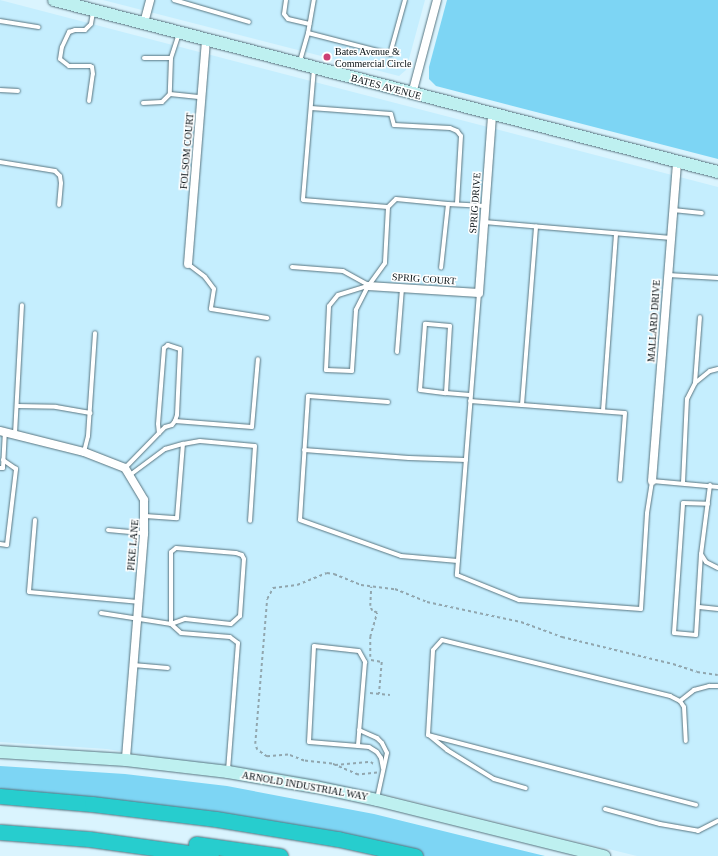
<!DOCTYPE html>
<style>
body{margin:0}
#map{position:relative;width:718px;height:856px;overflow:hidden;background:#daf4fe;font-family:"Times New Roman",serif}
div>[style]{position:absolute}
[style*='--x']{left:calc(var(--x)*1px);top:calc(var(--y)*1px);width:calc(var(--w)*1px);rotate:calc(var(--a)*1deg)}
.built>*{inset:0;background:#c5eefe}
.green>*{inset:0;background:#7dd5f4}
.path>*{height:1.5px;margin-top:-0.75px;transform-origin:0;background:repeating-linear-gradient(90deg,#91a6ae 0 3px,transparent 0 6px)}
.roads{filter:drop-shadow(0 0 1px #587580) drop-shadow(0 0 1px #587580)}
.lane>*{height:4px;margin:-2px;padding:0 2px;transform-origin:2px;border-radius:2px;background:#fff}
.street>*{height:8px;margin:-4px;padding:0 4px;transform-origin:4px;border-radius:4px;background:#fff}
.secondary>*{height:12px;margin:-6px;padding:0 6px;transform-origin:6px;border-radius:6px;background:#bef0f0}
.highway>*{height:15px;margin:-7.5px;padding:0 7.5px;transform-origin:7.5px;border-radius:7.5px;background:#27cdce}
.dots>*{width:11px;height:11px;translate:-50% -50%;box-sizing:border-box;border:2px solid #fff;border-radius:50%}
span{translate:-50% -50%;white-space:nowrap;text-align:center;line-height:1.15;-webkit-text-stroke:3px #fff;paint-order:stroke}
.poi-label{font-size:10px;color:#040e12}
.left{translate:0 -50%;text-align:left}
.street-label{font-size:10px;color:#040e12}
</style>
<div id="map">
<div class="built">
<i style="clip-path:polygon(0 0,718px 187px,718px 856px,637px 856px,392px 796px,107px 749px,0 742px)"></i>
<i style="clip-path:polygon(103px 0,425px 0,406px 70px,399px 76px)"></i>
</div>
<div class="green">
<i style="clip-path:polygon(447px 0,718px 0,718px 159px,436px 86px,429px 79px,429px 67px)"></i>
<i style="clip-path:polygon(0 766px,125px 774px,227px 786px,374px 814px,545px 856px,415px 856px,338px 839px,0 796px)"></i>
</div>
<div class="path">
<i style="--x:370;--y:657;--w:20;--a:-90"></i>
<i style="--x:370;--y:637;--w:25;--a:-74"></i>
<i style="--x:377;--y:613;--w:5;--a:-158"></i>
<i style="--x:372;--y:611;--w:5;--a:-112"></i>
<i style="--x:370;--y:606;--w:19;--a:-87"></i>
<i style="--x:371;--y:660;--w:11;--a:10"></i>
<i style="--x:382;--y:662;--w:32;--a:95"></i>
<i style="--x:370;--y:693;--w:20;--a:6"></i>
<i style="--x:335;--y:765;--w:36;--a:-5"></i>
<i style="--x:371;--y:762;--w:5;--a:37"></i>
<i style="--x:377;--y:773;--w:19;--a:174"></i>
<i style="--x:358;--y:775;--w:28;--a:-157"></i>
<i style="--x:332;--y:764;--w:28;--a:-174"></i>
<i style="--x:304;--y:761;--w:17;--a:-159"></i>
<i style="--x:288;--y:755;--w:21;--a:175"></i>
<i style="--x:267;--y:757;--w:12;--a:-145"></i>
<i style="--x:257;--y:750;--w:6;--a:-108"></i>
<i style="--x:255;--y:744;--w:145;--a:-85.3"></i>
<i style="--x:267;--y:599;--w:13;--a:-61"></i>
<i style="--x:273;--y:588;--w:24;--a:-7"></i>
<i style="--x:297;--y:585;--w:32;--a:-22"></i>
<i style="--x:327;--y:573;--w:7;--a:8"></i>
<i style="--x:334;--y:574;--w:29;--a:22"></i>
<i style="--x:361;--y:585;--w:34;--a:7"></i>
<i style="--x:395;--y:589;--w:35;--a:22"></i>
<i style="--x:427;--y:602;--w:96;--a:12"></i>
<i style="--x:521;--y:622;--w:44;--a:20.1"></i>
<i style="--x:562;--y:637;--w:114;--a:13.7"></i>
<i style="--x:673;--y:664;--w:25;--a:18"></i>
<i style="--x:697;--y:672;--w:21;--a:8"></i>
</div>
<div class="roads">
<div class="lane">
<i style="--x:174;--y:0;--w:78;--a:16.3"></i>
<i style="--x:286;--y:0;--w:14;--a:98"></i>
<i style="--x:284;--y:14;--w:6;--a:51"></i>
<i style="--x:288;--y:19;--w:22;--a:13"></i>
<i style="--x:0;--y:21;--w:39;--a:9"></i>
<i style="--x:308;--y:33;--w:85;--a:14.4"></i>
<i style="--x:390;--y:54;--w:56;--a:-74.5"></i>
<i style="--x:144;--y:58;--w:27;--a:0"></i>
<i style="--x:171;--y:58;--w:26;--a:-72"></i>
<i style="--x:171;--y:58;--w:36;--a:92"></i>
<i style="--x:170;--y:94;--w:31;--a:6"></i>
<i style="--x:300;--y:61;--w:29;--a:-74"></i>
<i style="--x:308;--y:33;--w:34;--a:-80"></i>
<i style="--x:314;--y:68;--w:132;--a:94.8"></i>
<i style="--x:303;--y:200;--w:85;--a:4.7"></i>
<i style="--x:388;--y:207;--w:56;--a:93.1"></i>
<i style="--x:385;--y:263;--w:29;--a:126"></i>
<i style="--x:368;--y:286;--w:27;--a:117"></i>
<i style="--x:356;--y:310;--w:61;--a:93.8"></i>
<i style="--x:352;--y:371;--w:26;--a:-178"></i>
<i style="--x:326;--y:370;--w:64;--a:-87.3"></i>
<i style="--x:329;--y:306;--w:14;--a:-51"></i>
<i style="--x:338;--y:295;--w:31;--a:-17"></i>
<i style="--x:0;--y:90;--w:18;--a:3"></i>
<i style="--x:89;--y:101;--w:27;--a:-82"></i>
<i style="--x:93;--y:74;--w:7;--a:-98"></i>
<i style="--x:92;--y:67;--w:2;--a:-153"></i>
<i style="--x:90;--y:66;--w:21;--a:180"></i>
<i style="--x:69;--y:66;--w:11;--a:-142"></i>
<i style="--x:60;--y:59;--w:12;--a:-81"></i>
<i style="--x:62;--y:47;--w:17;--a:-65"></i>
<i style="--x:69;--y:32;--w:6;--a:-18"></i>
<i style="--x:75;--y:30;--w:10;--a:0"></i>
<i style="--x:85;--y:30;--w:8;--a:-45"></i>
<i style="--x:91;--y:24;--w:11;--a:-80"></i>
<i style="--x:143;--y:103;--w:19;--a:-3"></i>
<i style="--x:162;--y:102;--w:11;--a:-45"></i>
<i style="--x:311;--y:108;--w:80;--a:4.3"></i>
<i style="--x:391;--y:114;--w:11;--a:75"></i>
<i style="--x:394;--y:125;--w:56;--a:3.1"></i>
<i style="--x:450;--y:128;--w:8;--a:23"></i>
<i style="--x:457;--y:131;--w:6;--a:51"></i>
<i style="--x:461;--y:136;--w:68;--a:93.4"></i>
<i style="--x:0;--y:162;--w:56;--a:9.3"></i>
<i style="--x:55;--y:171;--w:7;--a:45"></i>
<i style="--x:60;--y:176;--w:7;--a:82"></i>
<i style="--x:61;--y:183;--w:22;--a:95"></i>
<i style="--x:448;--y:204;--w:37;--a:3"></i>
<i style="--x:388;--y:207;--w:11;--a:-45"></i>
<i style="--x:396;--y:199;--w:52;--a:5.5"></i>
<i style="--x:448;--y:204;--w:64;--a:96.2"></i>
<i style="--x:673;--y:210;--w:29;--a:6"></i>
<i style="--x:484;--y:222;--w:188;--a:4.9"></i>
<i style="--x:188;--y:264;--w:21;--a:37"></i>
<i style="--x:205;--y:277;--w:15;--a:53"></i>
<i style="--x:214;--y:289;--w:20;--a:99"></i>
<i style="--x:211;--y:309;--w:57;--a:9.1"></i>
<i style="--x:292;--y:267;--w:51;--a:4.5"></i>
<i style="--x:343;--y:271;--w:29;--a:29"></i>
<i style="--x:668;--y:275;--w:50;--a:3.4"></i>
<i style="--x:479;--y:293;--w:283;--a:94.5"></i>
<i style="--x:457;--y:575;--w:67;--a:22"></i>
<i style="--x:519;--y:600;--w:122;--a:4.2"></i>
<i style="--x:641;--y:609;--w:96;--a:-86.4"></i>
<i style="--x:647;--y:513;--w:32;--a:-81"></i>
<i style="--x:652;--y:481;--w:66;--a:5.2"></i>
<i style="--x:397;--y:352;--w:64;--a:-85.5"></i>
<i style="--x:695;--y:383;--w:66;--a:-85.7"></i>
<i style="--x:446;--y:393;--w:67;--a:-86.6"></i>
<i style="--x:450;--y:326;--w:25;--a:-175"></i>
<i style="--x:425;--y:324;--w:66;--a:94.3"></i>
<i style="--x:420;--y:390;--w:26;--a:7"></i>
<i style="--x:446;--y:393;--w:24;--a:5"></i>
<i style="--x:470;--y:401;--w:52;--a:4.4"></i>
<i style="--x:522;--y:405;--w:179;--a:-85.5"></i>
<i style="--x:388;--y:402;--w:80;--a:-175.7"></i>
<i style="--x:308;--y:396;--w:124;--a:93.7"></i>
<i style="--x:300;--y:520;--w:107;--a:19.6"></i>
<i style="--x:401;--y:556;--w:57;--a:5"></i>
<i style="--x:522;--y:405;--w:103;--a:4.4"></i>
<i style="--x:625;--y:413;--w:67;--a:94.3"></i>
<i style="--x:17;--y:406;--w:39;--a:1"></i>
<i style="--x:56;--y:407;--w:35;--a:10"></i>
<i style="--x:603;--y:411;--w:178;--a:-85.8"></i>
<i style="--x:175;--y:421;--w:77;--a:4.5"></i>
<i style="--x:252;--y:427;--w:68;--a:-85"></i>
<i style="--x:15;--y:434;--w:129;--a:-86.9"></i>
<i style="--x:304;--y:450;--w:105;--a:4.4"></i>
<i style="--x:409;--y:458;--w:57;--a:2"></i>
<i style="--x:84;--y:452;--w:16;--a:-76"></i>
<i style="--x:88;--y:436;--w:103;--a:-86.1"></i>
<i style="--x:0;--y:468;--w:3;--a:0"></i>
<i style="--x:3;--y:468;--w:36;--a:-87"></i>
<i style="--x:125;--y:468;--w:49;--a:-45.8"></i>
<i style="--x:159;--y:433;--w:8;--a:-45"></i>
<i style="--x:165;--y:427;--w:7;--a:-16"></i>
<i style="--x:172;--y:425;--w:5;--a:-53"></i>
<i style="--x:175;--y:421;--w:6;--a:-72"></i>
<i style="--x:177;--y:415;--w:66;--a:-87.4"></i>
<i style="--x:180;--y:349;--w:13;--a:-162"></i>
<i style="--x:168;--y:345;--w:5;--a:143"></i>
<i style="--x:164;--y:348;--w:76;--a:94.5"></i>
<i style="--x:158;--y:424;--w:9;--a:84"></i>
<i style="--x:130;--y:475;--w:44;--a:-36.6"></i>
<i style="--x:165;--y:449;--w:19;--a:-16"></i>
<i style="--x:183;--y:444;--w:17;--a:-10"></i>
<i style="--x:200;--y:441;--w:55;--a:5.2"></i>
<i style="--x:255;--y:446;--w:75;--a:93.8"></i>
<i style="--x:683;--y:483;--w:84;--a:-87.3"></i>
<i style="--x:687;--y:399;--w:18;--a:-63"></i>
<i style="--x:695;--y:383;--w:19;--a:-39"></i>
<i style="--x:710;--y:371;--w:8;--a:-14"></i>
<i style="--x:710;--y:485;--w:70;--a:97.4"></i>
<i style="--x:701;--y:554;--w:9;--a:58"></i>
<i style="--x:706;--y:562;--w:13;--a:27"></i>
<i style="--x:145;--y:516;--w:32;--a:4"></i>
<i style="--x:177;--y:518;--w:74;--a:-85.4"></i>
<i style="--x:35;--y:520;--w:72;--a:94.8"></i>
<i style="--x:29;--y:592;--w:109;--a:5.2"></i>
<i style="--x:108;--y:530;--w:36;--a:5"></i>
<i style="--x:0;--y:544;--w:7;--a:8"></i>
<i style="--x:7;--y:545;--w:77;--a:-83.2"></i>
<i style="--x:16;--y:469;--w:16;--a:-145"></i>
<i style="--x:701;--y:554;--w:81;--a:93.5"></i>
<i style="--x:696;--y:635;--w:22;--a:-175"></i>
<i style="--x:674;--y:633;--w:130;--a:-86"></i>
<i style="--x:683;--y:503;--w:25;--a:2"></i>
<i style="--x:699;--y:607;--w:19;--a:6"></i>
<i style="--x:101;--y:613;--w:71;--a:8.9"></i>
<i style="--x:171;--y:624;--w:15;--a:-20"></i>
<i style="--x:185;--y:619;--w:46;--a:6.2"></i>
<i style="--x:231;--y:624;--w:12;--a:-42"></i>
<i style="--x:240;--y:616;--w:57;--a:-86"></i>
<i style="--x:244;--y:559;--w:4;--a:-117"></i>
<i style="--x:242;--y:555;--w:6;--a:-162"></i>
<i style="--x:236;--y:553;--w:60;--a:-175.2"></i>
<i style="--x:176;--y:548;--w:6;--a:141"></i>
<i style="--x:171;--y:552;--w:72;--a:90"></i>
<i style="--x:171;--y:624;--w:13;--a:42"></i>
<i style="--x:181;--y:633;--w:49;--a:4.7"></i>
<i style="--x:230;--y:637;--w:10;--a:37"></i>
<i style="--x:238;--y:643;--w:128;--a:94.5"></i>
<i style="--x:314;--y:646;--w:45;--a:6.3"></i>
<i style="--x:359;--y:651;--w:13;--a:61"></i>
<i style="--x:365;--y:662;--w:84;--a:94.8"></i>
<i style="--x:358;--y:746;--w:49;--a:-175.3"></i>
<i style="--x:309;--y:742;--w:96;--a:-87"></i>
<i style="--x:133;--y:665;--w:35;--a:5"></i>
<i style="--x:680;--y:701;--w:18;--a:-38"></i>
<i style="--x:694;--y:690;--w:16;--a:-15"></i>
<i style="--x:709;--y:686;--w:9;--a:0"></i>
<i style="--x:359;--y:730;--w:20;--a:24"></i>
<i style="--x:377;--y:738;--w:7;--a:45"></i>
<i style="--x:382;--y:743;--w:11;--a:63"></i>
<i style="--x:387;--y:753;--w:47;--a:102.3"></i>
<i style="--x:428;--y:735;--w:85;--a:-86.6"></i>
<i style="--x:433;--y:650;--w:13;--a:-48"></i>
<i style="--x:442;--y:640;--w:235;--a:13.8"></i>
<i style="--x:670;--y:696;--w:11;--a:27"></i>
<i style="--x:680;--y:701;--w:7;--a:56"></i>
<i style="--x:684;--y:707;--w:34;--a:87"></i>
<i style="--x:428;--y:735;--w:277;--a:14.6"></i>
<i style="--x:430;--y:736;--w:22;--a:39"></i>
<i style="--x:447;--y:750;--w:55;--a:31.7"></i>
<i style="--x:494;--y:779;--w:33;--a:16"></i>
<i style="--x:358;--y:746;--w:11;--a:5"></i>
<i style="--x:369;--y:747;--w:9;--a:32"></i>
<i style="--x:377;--y:752;--w:7;--a:56"></i>
<i style="--x:381;--y:758;--w:10;--a:79"></i>
<i style="--x:605;--y:809;--w:57;--a:15.3"></i>
<i style="--x:660;--y:824;--w:39;--a:10"></i>
<i style="--x:698;--y:831;--w:22;--a:-27"></i>
</div>
<div class="street">
<i style="--x:144;--y:23;--w:24;--a:-75"></i>
<i style="--x:412;--y:94;--w:97;--a:-75.1"></i>
<i style="--x:188;--y:264;--w:225;--a:-85.4"></i>
<i style="--x:368;--y:286;--w:111;--a:3.6"></i>
<i style="--x:479;--y:293;--w:179;--a:-85.8"></i>
<i style="--x:0;--y:431;--w:87;--a:14"></i>
<i style="--x:84;--y:452;--w:44;--a:21.3"></i>
<i style="--x:125;--y:468;--w:37;--a:59"></i>
<i style="--x:144;--y:500;--w:34;--a:90"></i>
<i style="--x:144;--y:534;--w:227;--a:94.6"></i>
<i style="--x:652;--y:481;--w:321;--a:-85.5"></i>
</div>
<div class="secondary">
<i style="--x:54;--y:0;--w:686;--a:14.52"></i>
<i style="--x:0;--y:752;--w:126;--a:3.6"></i>
<i style="--x:126;--y:760;--w:103;--a:6.7"></i>
<i style="--x:228;--y:772;--w:89;--a:9.7"></i>
<i style="--x:316;--y:787;--w:62;--a:12"></i>
<i style="--x:377;--y:800;--w:234;--a:13.9"></i>
</div>
<div class="highway">
<i style="--x:0;--y:796;--w:92;--a:5"></i>
<i style="--x:92;--y:804;--w:125;--a:6.9"></i>
<i style="--x:216;--y:819;--w:124;--a:9.3"></i>
<i style="--x:338;--y:839;--w:79;--a:12.4"></i>
<i style="--x:0;--y:832;--w:89;--a:4.5"></i>
<i style="--x:89;--y:839;--w:123;--a:7.9"></i>
<i style="--x:196;--y:844;--w:85;--a:8.1"></i>
</div>
</div>
<div class="dots">
<i style="left:327px;top:57px;background:#cc4073"></i>
</div>
<div class="poi-label">
<span class="left" style="left:335px;top:57px">Bates Avenue &amp;<br>Commercial Circle</span>
</div>
<div class="street-label">
<span style="left:386px;top:87px;rotate:15deg">BATES AVENUE</span>
<span style="left:187px;top:151px;rotate:-85deg">FOLSOM COURT</span>
<span style="left:475px;top:203px;rotate:-86deg">SPRIG DRIVE</span>
<span style="left:424px;top:279px;rotate:4deg">SPRIG COURT</span>
<span style="left:654px;top:321px;rotate:-86deg">MALLARD DRIVE</span>
<span style="left:133px;top:545px;rotate:-85deg">PIKE LANE</span>
<span style="left:305px;top:786px;rotate:10deg">ARNOLD INDUSTRIAL WAY</span>
</div>
</div>
